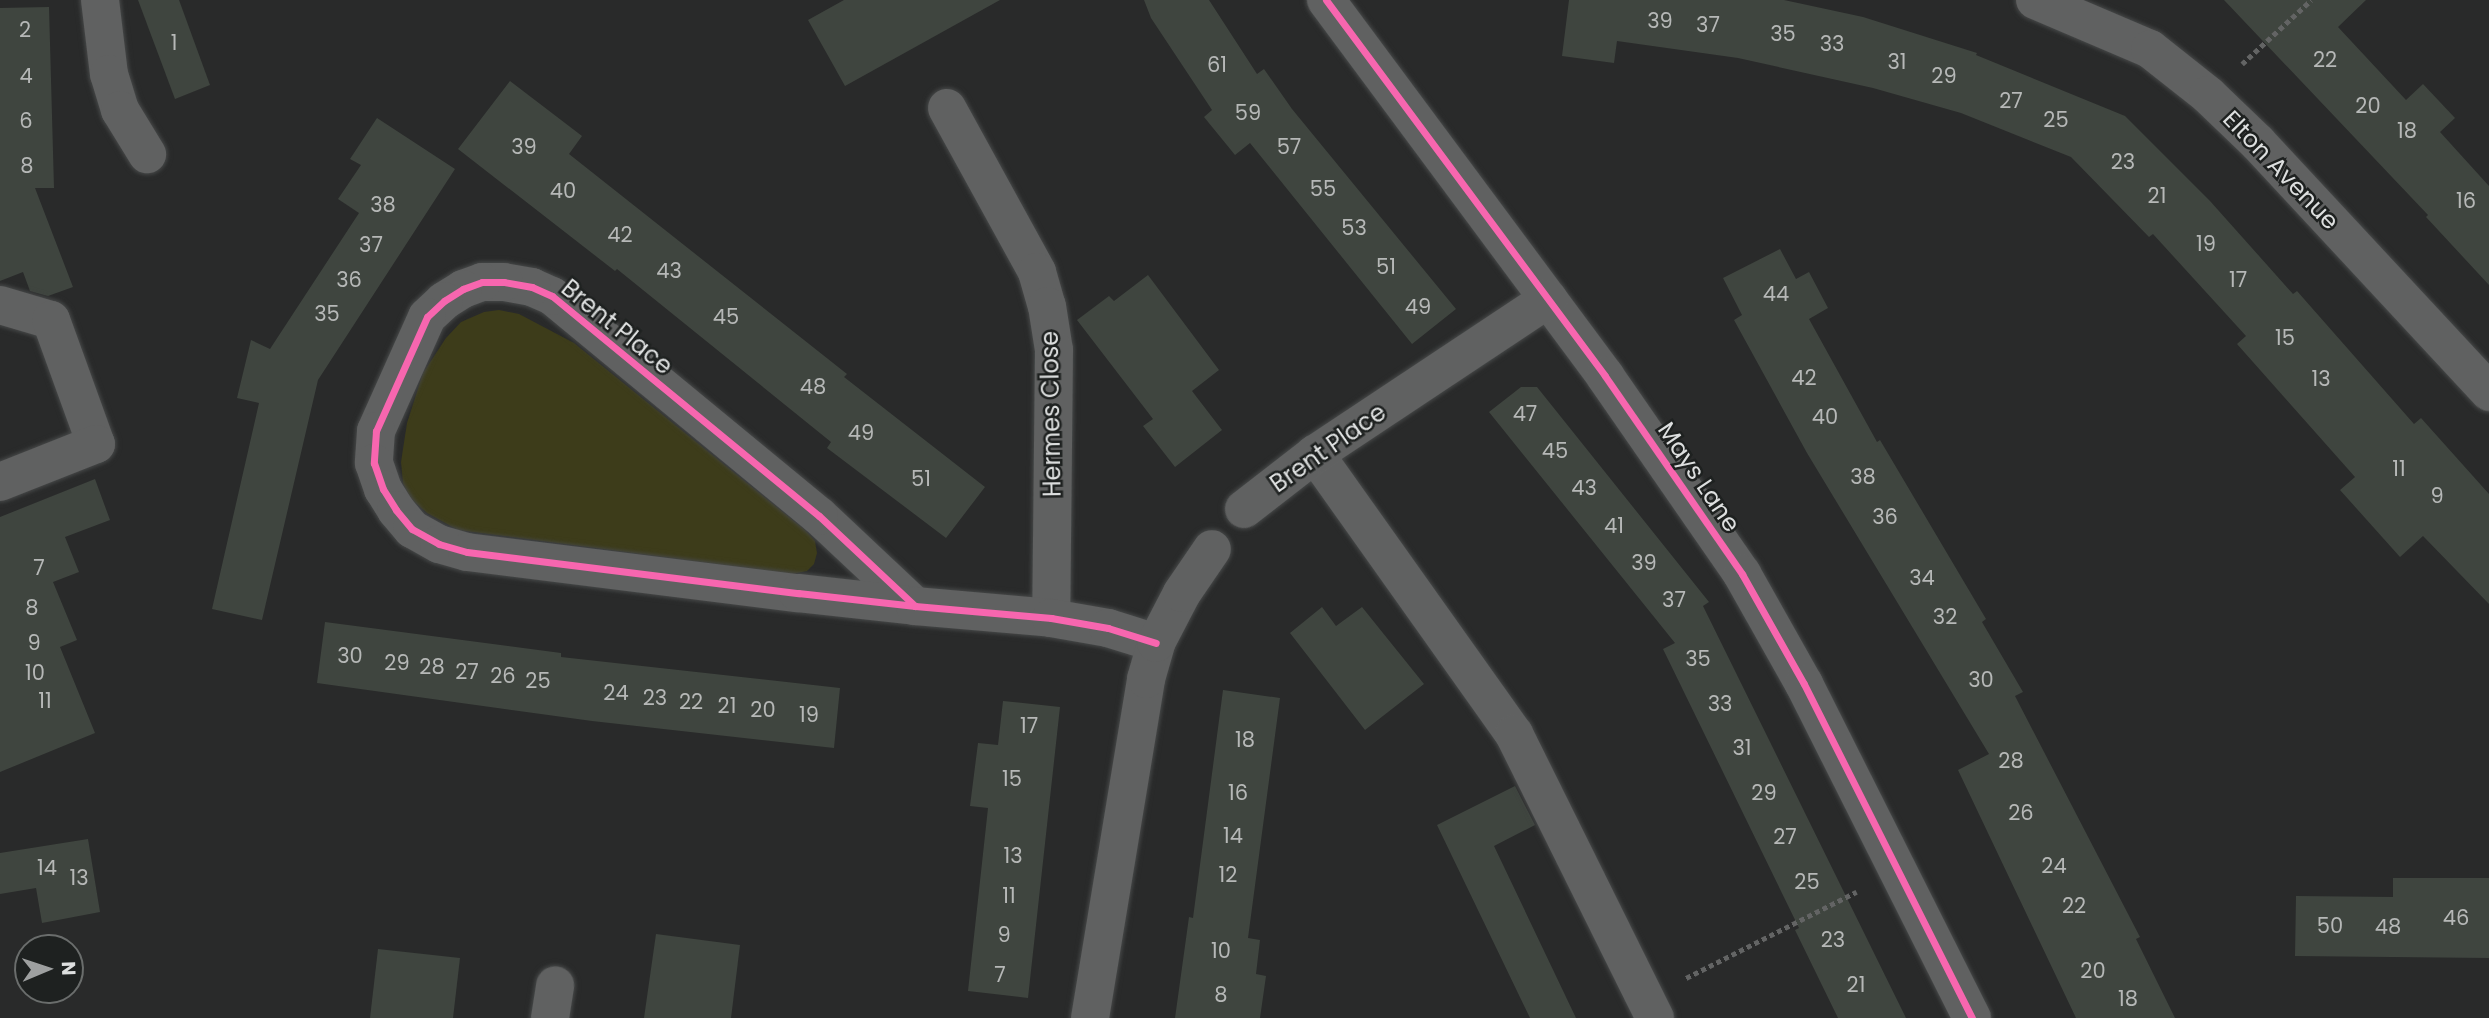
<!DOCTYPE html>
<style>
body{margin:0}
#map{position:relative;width:2489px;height:1018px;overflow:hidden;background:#292a2a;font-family:Poppins,sans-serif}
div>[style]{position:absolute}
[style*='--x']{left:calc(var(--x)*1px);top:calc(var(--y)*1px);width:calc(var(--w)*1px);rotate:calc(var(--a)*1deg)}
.green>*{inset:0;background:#3d3c1a}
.building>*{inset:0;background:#3f453f}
.path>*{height:4.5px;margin-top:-2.25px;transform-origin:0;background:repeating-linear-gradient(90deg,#636464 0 5px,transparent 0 8.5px)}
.roads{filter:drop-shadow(0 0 2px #464848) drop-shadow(0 0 2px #464848)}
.minor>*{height:38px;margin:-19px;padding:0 19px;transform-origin:19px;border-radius:19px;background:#606161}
.cycleway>*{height:7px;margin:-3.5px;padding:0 3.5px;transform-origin:3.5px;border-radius:3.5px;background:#f766af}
span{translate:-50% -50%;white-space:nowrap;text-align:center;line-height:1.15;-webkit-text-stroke:5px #1e2120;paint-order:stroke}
.number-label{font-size:21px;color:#b6b8b7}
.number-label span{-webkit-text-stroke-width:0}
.street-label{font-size:24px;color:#dddfdf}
.north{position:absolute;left:14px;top:934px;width:70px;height:70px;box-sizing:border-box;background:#1e2120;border:2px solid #6a6d6c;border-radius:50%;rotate:88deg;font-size:19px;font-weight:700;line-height:28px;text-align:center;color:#dddfdf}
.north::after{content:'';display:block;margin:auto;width:24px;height:32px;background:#9ea0a0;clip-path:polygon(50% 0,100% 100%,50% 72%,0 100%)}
</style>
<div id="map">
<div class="green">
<i style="clip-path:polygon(499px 310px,519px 314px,574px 343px,805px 530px,815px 541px,817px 553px,814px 564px,807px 571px,792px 574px,458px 530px,427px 513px,410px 498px,403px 483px,401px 462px,407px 423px,423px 373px,446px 338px,461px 322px,484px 312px)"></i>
</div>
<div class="building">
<i style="clip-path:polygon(138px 0,179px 0,210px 85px,175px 99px)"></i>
<i style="clip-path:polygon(844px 0,1000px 0,845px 86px,808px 20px)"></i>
<i style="clip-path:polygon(1144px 0,1209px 0,1257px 74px,1264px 69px,1292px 109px,1456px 309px,1412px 344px,1250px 143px,1235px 155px,1204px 117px,1212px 110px,1151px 18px)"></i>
<i style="clip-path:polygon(1569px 0,1784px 0,1863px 17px,1977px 53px,1976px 55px,2125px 116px,2210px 201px,2293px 294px,2297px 291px,2414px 424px,2421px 418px,2489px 494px,2489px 604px,2423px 536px,2400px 557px,2340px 490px,2355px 477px,2237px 344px,2246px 336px,2153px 234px,2149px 237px,2071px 157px,1961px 113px,1873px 88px,1738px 58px,1617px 41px,1614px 63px,1562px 56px)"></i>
<i style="clip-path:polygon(2224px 0,2366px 0,2338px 27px,2406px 100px,2423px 84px,2455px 118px,2440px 132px,2489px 186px,2489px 285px,2426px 217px,2428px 215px)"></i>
<i style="clip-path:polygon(49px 7px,54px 188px,35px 188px,73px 287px,48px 296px,30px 291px,23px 272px,0 281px,0 8px)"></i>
<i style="clip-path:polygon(510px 81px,582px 136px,569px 154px,847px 374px,844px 377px,985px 487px,946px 538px,827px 448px,831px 442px,617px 269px,615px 271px,458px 149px)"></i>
<i style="clip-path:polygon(377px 118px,455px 169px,318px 380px,262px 620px,212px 609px,259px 403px,237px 398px,251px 340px,270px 349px,359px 213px,338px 199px,361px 165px,350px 159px)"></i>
<i style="clip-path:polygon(1780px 249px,1796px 279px,1809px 272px,1828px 308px,1809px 319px,1877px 442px,1880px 440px,1986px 619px,1982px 622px,2023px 692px,2015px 696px,2140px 937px,2136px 939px,2175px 1018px,2076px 1018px,1958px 770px,1989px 754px,1807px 453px,1734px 320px,1742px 315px,1723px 278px)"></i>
<i style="clip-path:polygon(1148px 275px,1219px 370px,1192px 391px,1222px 430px,1175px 467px,1143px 426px,1153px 419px,1077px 320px,1109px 296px,1114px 301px)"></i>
<i style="clip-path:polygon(1521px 387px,1537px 387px,1709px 602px,1703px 606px,1906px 1018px,1838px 1018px,1795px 930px,1799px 928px,1663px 649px,1675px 643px,1489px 412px)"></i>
<i style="clip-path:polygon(95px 479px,110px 520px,65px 537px,79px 572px,53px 582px,77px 640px,60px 647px,95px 733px,0 772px,0 517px)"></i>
<i style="clip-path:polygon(1322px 607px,1336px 626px,1362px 607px,1424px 684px,1365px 730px,1290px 633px)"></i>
<i style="clip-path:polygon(325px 622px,561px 653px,561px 657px,840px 688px,834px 748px,592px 721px,317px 683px)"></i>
<i style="clip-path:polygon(1223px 690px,1280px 698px,1248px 938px,1260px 940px,1256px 974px,1266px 976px,1260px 1018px,1175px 1018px,1189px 917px,1193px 918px)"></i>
<i style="clip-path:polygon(1003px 701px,1060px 707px,1028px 998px,968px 991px,988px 808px,970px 806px,978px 743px,998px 745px)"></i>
<i style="clip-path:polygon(1515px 786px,1535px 825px,1494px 846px,1576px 1018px,1530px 1018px,1437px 825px)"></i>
<i style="clip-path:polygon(88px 839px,100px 912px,42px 923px,36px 888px,0 894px,0 853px)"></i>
<i style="clip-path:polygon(2393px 878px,2489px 878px,2489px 958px,2295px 956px,2296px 896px,2393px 897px)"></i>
<i style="clip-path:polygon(656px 934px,740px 945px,731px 1018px,644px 1018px)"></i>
<i style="clip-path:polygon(378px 949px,460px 958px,453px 1018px,370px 1018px)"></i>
</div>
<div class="path">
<i style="--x:2242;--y:64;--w:94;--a:-42.8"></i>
<i style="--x:1686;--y:978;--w:191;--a:-26.8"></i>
</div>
<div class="roads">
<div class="minor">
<i style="--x:100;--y:0;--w:75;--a:83.1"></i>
<i style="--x:109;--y:74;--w:38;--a:73"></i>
<i style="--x:120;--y:110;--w:52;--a:58.5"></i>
<i style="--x:1326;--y:0;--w:468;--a:53.4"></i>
<i style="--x:1605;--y:376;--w:241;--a:55.3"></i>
<i style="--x:1742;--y:574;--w:126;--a:60.6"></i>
<i style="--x:1804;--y:684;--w:374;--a:63.3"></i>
<i style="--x:2035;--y:0;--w:125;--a:23.1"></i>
<i style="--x:2150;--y:49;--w:74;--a:38.4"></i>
<i style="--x:2208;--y:95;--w:69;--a:43.8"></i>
<i style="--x:2258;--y:143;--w:340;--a:47.1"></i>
<i style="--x:947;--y:108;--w:187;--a:61.2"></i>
<i style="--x:1037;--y:272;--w:35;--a:74"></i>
<i style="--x:1047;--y:306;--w:45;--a:81"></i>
<i style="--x:1054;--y:350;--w:268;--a:90.6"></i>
<i style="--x:0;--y:305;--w:53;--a:16.4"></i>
<i style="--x:51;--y:320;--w:132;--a:70.1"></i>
<i style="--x:96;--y:444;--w:103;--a:158.4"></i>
<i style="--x:1315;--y:454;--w:344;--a:54.6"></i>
<i style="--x:1514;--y:734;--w:317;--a:63.6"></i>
<i style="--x:1244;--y:509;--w:90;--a:-37.8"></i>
<i style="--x:1315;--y:454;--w:280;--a:-33.6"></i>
<i style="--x:915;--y:606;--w:132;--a:-136.8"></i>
<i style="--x:819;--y:516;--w:346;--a:-140.5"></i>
<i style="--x:552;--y:296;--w:22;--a:-156"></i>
<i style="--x:532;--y:287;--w:28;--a:-170"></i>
<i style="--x:504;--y:282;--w:22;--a:180"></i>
<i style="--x:482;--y:282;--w:20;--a:160"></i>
<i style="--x:463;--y:289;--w:22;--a:148"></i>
<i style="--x:444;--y:301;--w:23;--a:137"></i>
<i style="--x:427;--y:317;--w:125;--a:114.1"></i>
<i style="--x:376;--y:431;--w:32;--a:94"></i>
<i style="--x:374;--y:463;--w:28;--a:71"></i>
<i style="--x:383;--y:489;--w:25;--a:58"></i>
<i style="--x:396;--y:510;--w:25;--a:50"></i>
<i style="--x:412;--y:529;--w:31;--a:29"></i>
<i style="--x:439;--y:544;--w:29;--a:16"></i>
<i style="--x:467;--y:552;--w:334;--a:7.1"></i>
<i style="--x:798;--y:593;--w:118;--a:6.3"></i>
<i style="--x:915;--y:606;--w:137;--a:5"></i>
<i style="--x:1051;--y:618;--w:58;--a:10"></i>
<i style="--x:1108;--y:628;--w:50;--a:17.4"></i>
<i style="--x:550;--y:1018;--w:33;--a:-81"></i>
<i style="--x:1090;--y:1018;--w:344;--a:-80.6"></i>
<i style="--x:1146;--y:679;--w:37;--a:-74"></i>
<i style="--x:1156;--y:643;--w:56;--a:-62.5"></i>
<i style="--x:1182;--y:593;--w:53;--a:-55.7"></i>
</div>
</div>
<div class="cycleway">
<i style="--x:1326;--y:0;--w:468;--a:53.4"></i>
<i style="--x:1605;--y:376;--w:241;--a:55.3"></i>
<i style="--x:1742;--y:574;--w:126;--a:60.6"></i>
<i style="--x:1804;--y:684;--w:374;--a:63.3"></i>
<i style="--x:915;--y:606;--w:132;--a:-136.8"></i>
<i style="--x:819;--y:516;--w:346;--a:-140.5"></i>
<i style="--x:552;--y:296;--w:22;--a:-156"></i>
<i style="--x:532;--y:287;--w:28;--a:-170"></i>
<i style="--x:504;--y:282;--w:22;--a:180"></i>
<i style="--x:482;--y:282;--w:20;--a:160"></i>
<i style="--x:463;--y:289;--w:22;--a:148"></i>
<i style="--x:444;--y:301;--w:23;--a:137"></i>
<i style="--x:427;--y:317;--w:125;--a:114.1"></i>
<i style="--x:376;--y:431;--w:32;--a:94"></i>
<i style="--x:374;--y:463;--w:28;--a:71"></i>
<i style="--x:383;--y:489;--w:25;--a:58"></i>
<i style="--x:396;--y:510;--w:25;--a:50"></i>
<i style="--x:412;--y:529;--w:31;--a:29"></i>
<i style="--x:439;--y:544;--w:29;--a:16"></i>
<i style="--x:467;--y:552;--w:334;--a:7.1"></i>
<i style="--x:798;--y:593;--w:118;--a:6.3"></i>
<i style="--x:915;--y:606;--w:137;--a:5"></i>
<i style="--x:1051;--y:618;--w:58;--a:10"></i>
<i style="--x:1108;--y:628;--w:50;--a:17.4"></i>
</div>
<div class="number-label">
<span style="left:1660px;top:21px">39</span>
<span style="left:1708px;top:25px">37</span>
<span style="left:25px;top:30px">2</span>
<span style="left:1783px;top:34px">35</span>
<span style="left:174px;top:43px">1</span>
<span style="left:1832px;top:44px">33</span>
<span style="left:2325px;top:60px">22</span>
<span style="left:1897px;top:62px">31</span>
<span style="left:1217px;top:65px">61</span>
<span style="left:26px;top:76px">4</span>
<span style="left:1944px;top:76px">29</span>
<span style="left:2011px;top:101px">27</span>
<span style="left:2368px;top:106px">20</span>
<span style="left:1248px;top:113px">59</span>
<span style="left:2056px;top:120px">25</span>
<span style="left:26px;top:121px">6</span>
<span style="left:2407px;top:131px">18</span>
<span style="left:524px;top:147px">39</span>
<span style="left:1289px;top:147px">57</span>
<span style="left:2123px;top:162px">23</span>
<span style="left:27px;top:166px">8</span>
<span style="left:1323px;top:189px">55</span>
<span style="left:563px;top:191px">40</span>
<span style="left:2157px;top:196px">21</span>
<span style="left:2466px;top:201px">16</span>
<span style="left:383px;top:205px">38</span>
<span style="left:1354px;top:228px">53</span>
<span style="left:620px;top:235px">42</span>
<span style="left:2206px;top:244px">19</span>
<span style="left:371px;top:245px">37</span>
<span style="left:1386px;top:267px">51</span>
<span style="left:669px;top:271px">43</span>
<span style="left:349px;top:280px">36</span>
<span style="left:2238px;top:280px">17</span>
<span style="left:1776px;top:294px">44</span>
<span style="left:1418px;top:307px">49</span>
<span style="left:327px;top:314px">35</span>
<span style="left:726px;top:317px">45</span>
<span style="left:2285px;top:338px">15</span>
<span style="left:1804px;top:378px">42</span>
<span style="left:2321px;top:379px">13</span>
<span style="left:813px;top:387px">48</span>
<span style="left:1525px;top:414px">47</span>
<span style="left:1825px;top:417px">40</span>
<span style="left:861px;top:433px">49</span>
<span style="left:1555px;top:451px">45</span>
<span style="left:2399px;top:469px">11</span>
<span style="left:1863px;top:477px">38</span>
<span style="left:921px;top:479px">51</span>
<span style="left:1584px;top:488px">43</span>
<span style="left:2437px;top:496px">9</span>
<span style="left:1885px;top:517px">36</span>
<span style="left:1614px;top:526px">41</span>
<span style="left:1644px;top:563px">39</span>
<span style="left:39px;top:568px">7</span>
<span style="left:1922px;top:578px">34</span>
<span style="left:1674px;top:600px">37</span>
<span style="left:32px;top:608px">8</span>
<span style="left:1945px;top:617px">32</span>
<span style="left:34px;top:643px">9</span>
<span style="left:350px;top:656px">30</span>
<span style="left:1698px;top:659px">35</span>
<span style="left:397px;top:663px">29</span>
<span style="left:432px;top:667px">28</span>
<span style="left:467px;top:672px">27</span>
<span style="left:35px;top:673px">10</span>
<span style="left:503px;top:676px">26</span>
<span style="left:1981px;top:680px">30</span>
<span style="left:538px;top:681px">25</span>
<span style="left:616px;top:693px">24</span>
<span style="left:655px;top:698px">23</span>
<span style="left:45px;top:701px">11</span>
<span style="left:691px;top:702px">22</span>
<span style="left:1720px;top:704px">33</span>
<span style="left:727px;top:706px">21</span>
<span style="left:763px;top:710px">20</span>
<span style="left:809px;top:715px">19</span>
<span style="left:1029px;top:726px">17</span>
<span style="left:1245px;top:740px">18</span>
<span style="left:1742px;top:748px">31</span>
<span style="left:2011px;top:761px">28</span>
<span style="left:1012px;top:779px">15</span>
<span style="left:1238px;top:793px">16</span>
<span style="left:1764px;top:793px">29</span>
<span style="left:2021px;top:813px">26</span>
<span style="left:1233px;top:836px">14</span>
<span style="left:1785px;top:837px">27</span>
<span style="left:1013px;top:856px">13</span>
<span style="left:2054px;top:866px">24</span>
<span style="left:47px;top:868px">14</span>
<span style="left:1228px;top:875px">12</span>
<span style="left:79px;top:878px">13</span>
<span style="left:1807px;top:882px">25</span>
<span style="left:1009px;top:896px">11</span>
<span style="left:2074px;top:906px">22</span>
<span style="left:2456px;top:918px">46</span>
<span style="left:2330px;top:926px">50</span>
<span style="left:2388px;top:927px">48</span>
<span style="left:1004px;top:935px">9</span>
<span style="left:1833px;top:940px">23</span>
<span style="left:1221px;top:951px">10</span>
<span style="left:2093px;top:971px">20</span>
<span style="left:1000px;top:975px">7</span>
<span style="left:1856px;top:985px">21</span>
<span style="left:1221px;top:995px">8</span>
<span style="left:2128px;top:999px">18</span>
</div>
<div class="street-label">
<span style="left:2281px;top:170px;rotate:46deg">Elton Avenue</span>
<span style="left:617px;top:327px;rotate:39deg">Brent Place</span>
<span style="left:1051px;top:414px;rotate:-91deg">Hermes Close</span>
<span style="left:1328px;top:448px;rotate:-35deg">Brent Place</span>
<span style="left:1699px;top:477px;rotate:56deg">Mays Lane</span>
</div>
<div class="north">N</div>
</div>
